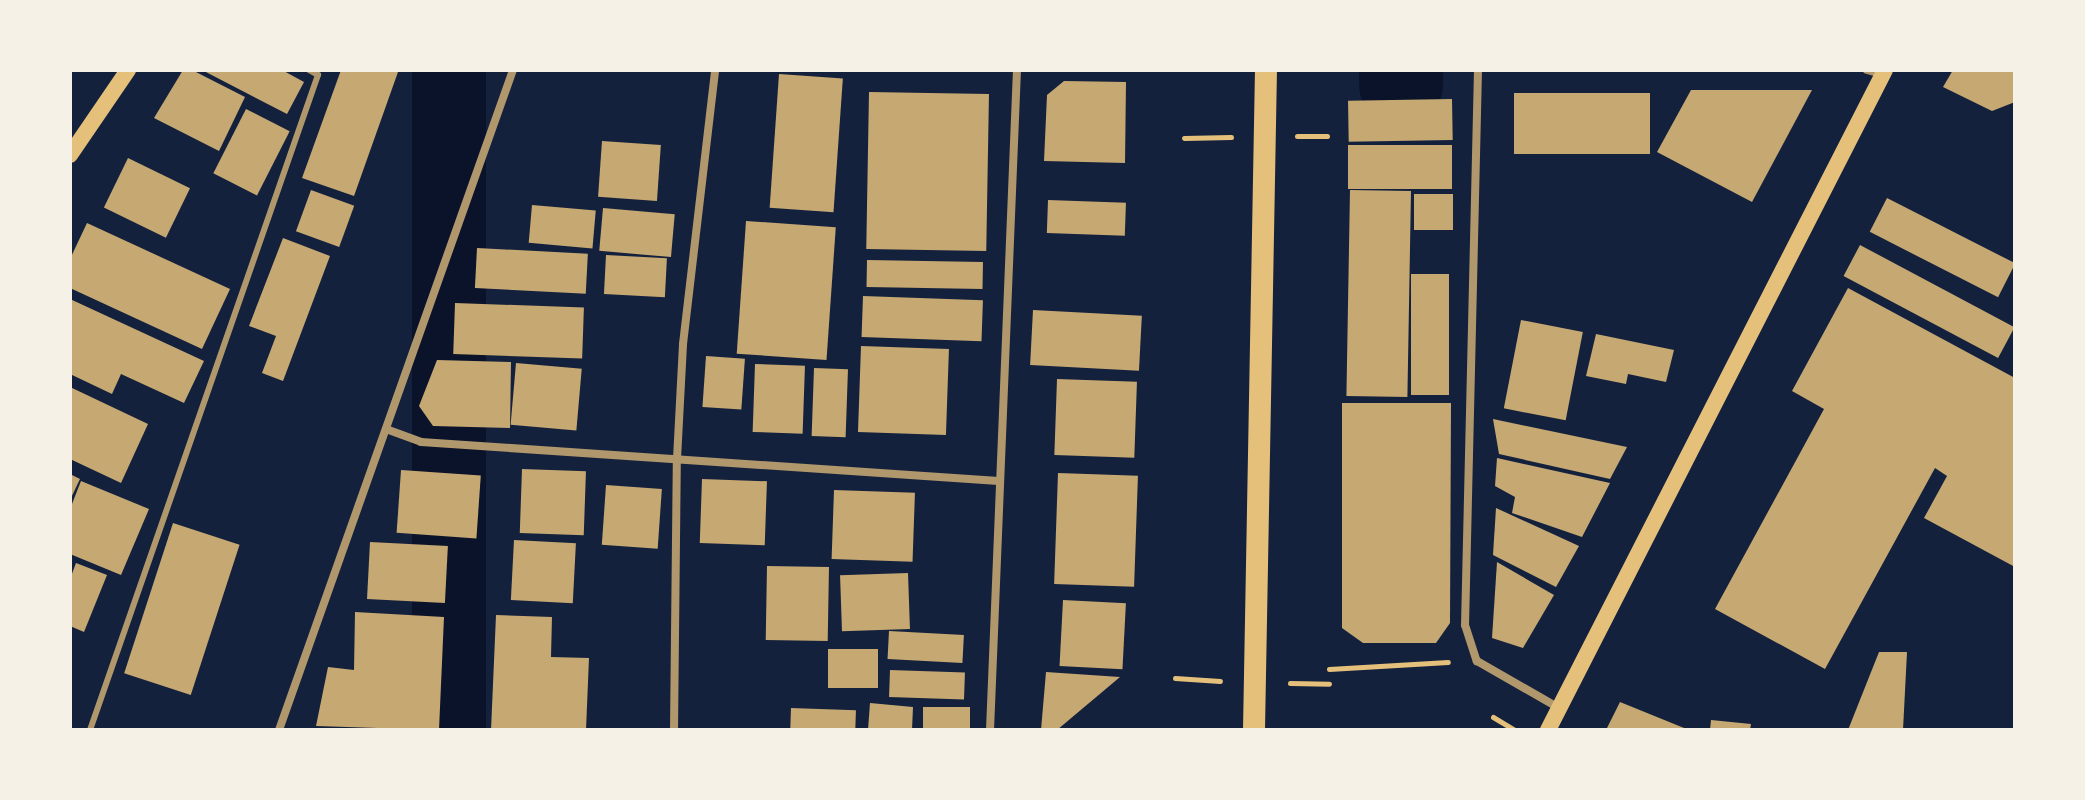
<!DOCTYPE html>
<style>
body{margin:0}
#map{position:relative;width:2085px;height:800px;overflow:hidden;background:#14213d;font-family:"Sofia Sans Condensed",sans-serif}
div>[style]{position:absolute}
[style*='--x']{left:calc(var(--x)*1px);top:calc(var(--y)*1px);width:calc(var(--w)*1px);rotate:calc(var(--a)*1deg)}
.water>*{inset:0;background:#0b132b;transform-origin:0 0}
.river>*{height:84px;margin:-42px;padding:0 42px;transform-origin:42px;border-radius:42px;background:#0b132b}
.building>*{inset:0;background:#c6a872;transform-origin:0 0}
.path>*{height:5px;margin:-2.5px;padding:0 2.5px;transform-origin:2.5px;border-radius:2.5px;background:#e5c07b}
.service>*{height:6px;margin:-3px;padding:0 3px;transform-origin:3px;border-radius:3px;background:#b1986c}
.minor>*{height:8px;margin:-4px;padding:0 4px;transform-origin:4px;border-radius:4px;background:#b1986c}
.secondary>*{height:16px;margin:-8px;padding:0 8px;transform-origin:8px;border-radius:8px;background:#e5c07b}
.trunk>*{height:22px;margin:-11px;padding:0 11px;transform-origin:11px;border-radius:11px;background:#e5c07b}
span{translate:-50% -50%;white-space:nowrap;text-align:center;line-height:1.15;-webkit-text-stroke:8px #f6f1e7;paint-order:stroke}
.frame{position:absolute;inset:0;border:72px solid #f6f1e7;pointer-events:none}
</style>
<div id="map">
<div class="water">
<i style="left:412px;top:70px;width:74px;height:699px"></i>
</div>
<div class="river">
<i style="--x:1401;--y:85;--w:15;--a:-90"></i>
</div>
<div class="building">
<i style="clip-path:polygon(183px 70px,192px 70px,245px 97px,219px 151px,154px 118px)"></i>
<i style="clip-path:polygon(202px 70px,282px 70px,304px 82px,287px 114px)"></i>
<i style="clip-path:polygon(341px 70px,398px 72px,354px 196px,302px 178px)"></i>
<i style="clip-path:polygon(1953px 70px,2015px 70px,2015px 102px,1992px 111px,1943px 87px)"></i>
<i style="left:779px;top:74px;width:64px;height:134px;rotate:4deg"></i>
<i style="clip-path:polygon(1064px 81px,1126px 82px,1125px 163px,1044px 161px,1047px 95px)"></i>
<i style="clip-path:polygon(1691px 90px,1812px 90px,1752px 202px,1657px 152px)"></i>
<i style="left:869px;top:92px;width:120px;height:157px;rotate:1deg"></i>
<i style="left:1514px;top:93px;width:136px;height:61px"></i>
<i style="left:1452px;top:99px;width:41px;height:104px;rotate:89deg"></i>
<i style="left:246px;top:109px;width:49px;height:72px;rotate:27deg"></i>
<i style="left:602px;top:141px;width:59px;height:56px;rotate:4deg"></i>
<i style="left:1452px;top:145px;width:44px;height:104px;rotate:90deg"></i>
<i style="left:128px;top:158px;width:69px;height:55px;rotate:26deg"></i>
<i style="left:311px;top:190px;width:46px;height:44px;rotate:20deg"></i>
<i style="left:1350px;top:190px;width:61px;height:206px;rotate:1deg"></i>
<i style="left:1414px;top:194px;width:39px;height:36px"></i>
<i style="left:1887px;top:198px;width:144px;height:38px;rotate:27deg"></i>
<i style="left:1048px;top:200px;width:78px;height:33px;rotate:2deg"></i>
<i style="left:532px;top:205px;width:64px;height:38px;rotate:5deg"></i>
<i style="left:603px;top:208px;width:72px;height:43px;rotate:5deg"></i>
<i style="left:746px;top:221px;width:90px;height:133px;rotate:4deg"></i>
<i style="clip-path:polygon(87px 223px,230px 289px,202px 349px,70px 288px,70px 259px)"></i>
<i style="clip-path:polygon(283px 238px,330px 256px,283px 381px,262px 373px,276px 336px,249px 326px)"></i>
<i style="left:1860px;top:245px;width:175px;height:35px;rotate:28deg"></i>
<i style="left:477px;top:248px;width:111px;height:40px;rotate:3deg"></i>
<i style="left:606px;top:255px;width:61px;height:39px;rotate:3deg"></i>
<i style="left:867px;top:260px;width:116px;height:27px;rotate:1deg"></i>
<i style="left:1411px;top:274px;width:38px;height:121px"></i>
<i style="clip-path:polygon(1848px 288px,2015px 378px,2015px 567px,1924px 518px,1947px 476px,1935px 468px,1825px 669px,1715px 609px,1824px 409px,1792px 391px)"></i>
<i style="left:863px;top:296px;width:120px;height:41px;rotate:2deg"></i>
<i style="clip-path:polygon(70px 299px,204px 361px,184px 403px,121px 374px,112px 394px,70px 374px)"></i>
<i style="left:455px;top:303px;width:129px;height:51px;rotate:2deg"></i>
<i style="left:1033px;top:310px;width:109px;height:55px;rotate:3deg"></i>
<i style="left:1521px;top:320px;width:63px;height:90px;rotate:11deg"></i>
<i style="clip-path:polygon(1596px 334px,1674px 350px,1666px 382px,1628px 374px,1626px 384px,1586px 376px)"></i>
<i style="left:861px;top:346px;width:88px;height:86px;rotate:2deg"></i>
<i style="left:706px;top:356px;width:39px;height:51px;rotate:4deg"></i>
<i style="clip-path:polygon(437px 360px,511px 362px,510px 428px,433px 426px,419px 406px)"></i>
<i style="left:516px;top:363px;width:66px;height:62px;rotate:5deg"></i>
<i style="left:755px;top:364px;width:50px;height:68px;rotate:2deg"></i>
<i style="left:814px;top:368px;width:34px;height:68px;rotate:2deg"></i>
<i style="left:1057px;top:379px;width:80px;height:76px;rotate:2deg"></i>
<i style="clip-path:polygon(70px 387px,148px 424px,121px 483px,70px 459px)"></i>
<i style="clip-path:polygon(1342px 403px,1451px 403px,1450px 623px,1436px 643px,1363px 643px,1342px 628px)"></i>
<i style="clip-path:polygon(1493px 419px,1627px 447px,1610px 479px,1499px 454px)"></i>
<i style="clip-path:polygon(1497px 458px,1610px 483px,1582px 537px,1512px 513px,1515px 497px,1495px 486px)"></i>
<i style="left:522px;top:469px;width:64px;height:64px;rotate:2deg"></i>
<i style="left:401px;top:470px;width:80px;height:63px;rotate:4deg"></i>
<i style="left:1058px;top:473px;width:80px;height:111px;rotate:2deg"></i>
<i style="clip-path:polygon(70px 474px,80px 479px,70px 500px)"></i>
<i style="left:702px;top:479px;width:65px;height:64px;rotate:2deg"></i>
<i style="clip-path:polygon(81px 481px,149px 509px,121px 575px,70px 554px,70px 509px)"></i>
<i style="left:606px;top:485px;width:56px;height:60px;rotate:4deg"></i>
<i style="left:834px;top:490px;width:81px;height:69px;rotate:2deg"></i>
<i style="clip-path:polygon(1496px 508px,1579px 546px,1556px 587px,1493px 555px)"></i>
<i style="left:173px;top:523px;width:70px;height:158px;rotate:18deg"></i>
<i style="left:514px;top:540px;width:62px;height:60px;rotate:3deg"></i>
<i style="left:370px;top:542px;width:78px;height:57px;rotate:3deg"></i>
<i style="clip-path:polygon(1497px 562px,1554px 595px,1523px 648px,1492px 638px)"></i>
<i style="clip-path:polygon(76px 563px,107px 575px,84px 632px,70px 626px,70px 579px)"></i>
<i style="left:767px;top:566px;width:62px;height:74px;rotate:1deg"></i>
<i style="left:908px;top:573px;width:56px;height:68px;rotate:88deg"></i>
<i style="left:1063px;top:600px;width:63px;height:66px;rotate:3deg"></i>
<i style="clip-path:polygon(355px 612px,444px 617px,439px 730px,316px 726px,328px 667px,354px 670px)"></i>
<i style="clip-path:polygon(496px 615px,552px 617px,551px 657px,589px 658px,586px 730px,491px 730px)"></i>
<i style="left:889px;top:631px;width:75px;height:28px;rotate:3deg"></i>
<i style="left:878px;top:649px;width:39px;height:50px;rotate:90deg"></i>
<i style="clip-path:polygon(1879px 652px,1907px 652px,1903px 730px,1848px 730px)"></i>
<i style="left:890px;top:670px;width:75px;height:27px;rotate:2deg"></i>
<i style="clip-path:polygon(1046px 672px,1120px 677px,1057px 730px,1041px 730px)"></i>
<i style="clip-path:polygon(1620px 702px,1689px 730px,1606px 730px)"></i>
<i style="clip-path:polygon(870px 703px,913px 707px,912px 730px,868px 730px)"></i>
<i style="left:923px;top:707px;width:47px;height:23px"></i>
<i style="left:791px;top:708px;width:65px;height:22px;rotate:2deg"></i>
<i style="clip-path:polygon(1711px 720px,1751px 724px,1750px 730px,1710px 730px)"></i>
</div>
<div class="path">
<i style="--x:1297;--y:136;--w:30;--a:0"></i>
<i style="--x:1184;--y:138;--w:47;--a:-1.2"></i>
<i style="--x:1329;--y:669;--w:119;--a:-3.4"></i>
<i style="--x:1175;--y:678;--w:45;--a:3.8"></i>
<i style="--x:1290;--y:683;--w:39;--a:1"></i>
<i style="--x:1493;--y:717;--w:26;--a:31"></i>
</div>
<div class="service">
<i style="--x:90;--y:730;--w:694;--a:-70.81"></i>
<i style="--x:318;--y:75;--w:10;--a:-151"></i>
</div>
<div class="minor">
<i style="--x:1478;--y:70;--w:555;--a:91.34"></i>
<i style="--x:1465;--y:625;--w:38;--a:72"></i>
<i style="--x:1477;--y:661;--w:95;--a:29.8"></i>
<i style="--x:1867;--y:70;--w:16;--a:15"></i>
<i style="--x:386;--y:429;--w:37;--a:20"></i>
<i style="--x:421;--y:442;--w:579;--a:3.86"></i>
<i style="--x:279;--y:730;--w:700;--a:-70.48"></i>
<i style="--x:674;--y:730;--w:271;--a:-89.4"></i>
<i style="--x:677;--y:459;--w:115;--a:-87"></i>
<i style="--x:683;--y:344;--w:276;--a:-83.3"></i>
<i style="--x:990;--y:730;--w:661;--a:-87.66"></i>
</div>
<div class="secondary">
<i style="--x:70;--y:155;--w:103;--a:-55.7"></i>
<i style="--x:1548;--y:730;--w:741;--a:-62.95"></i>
</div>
<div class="trunk">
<i style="--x:1254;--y:730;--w:660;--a:-88.96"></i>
</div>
<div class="frame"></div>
</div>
